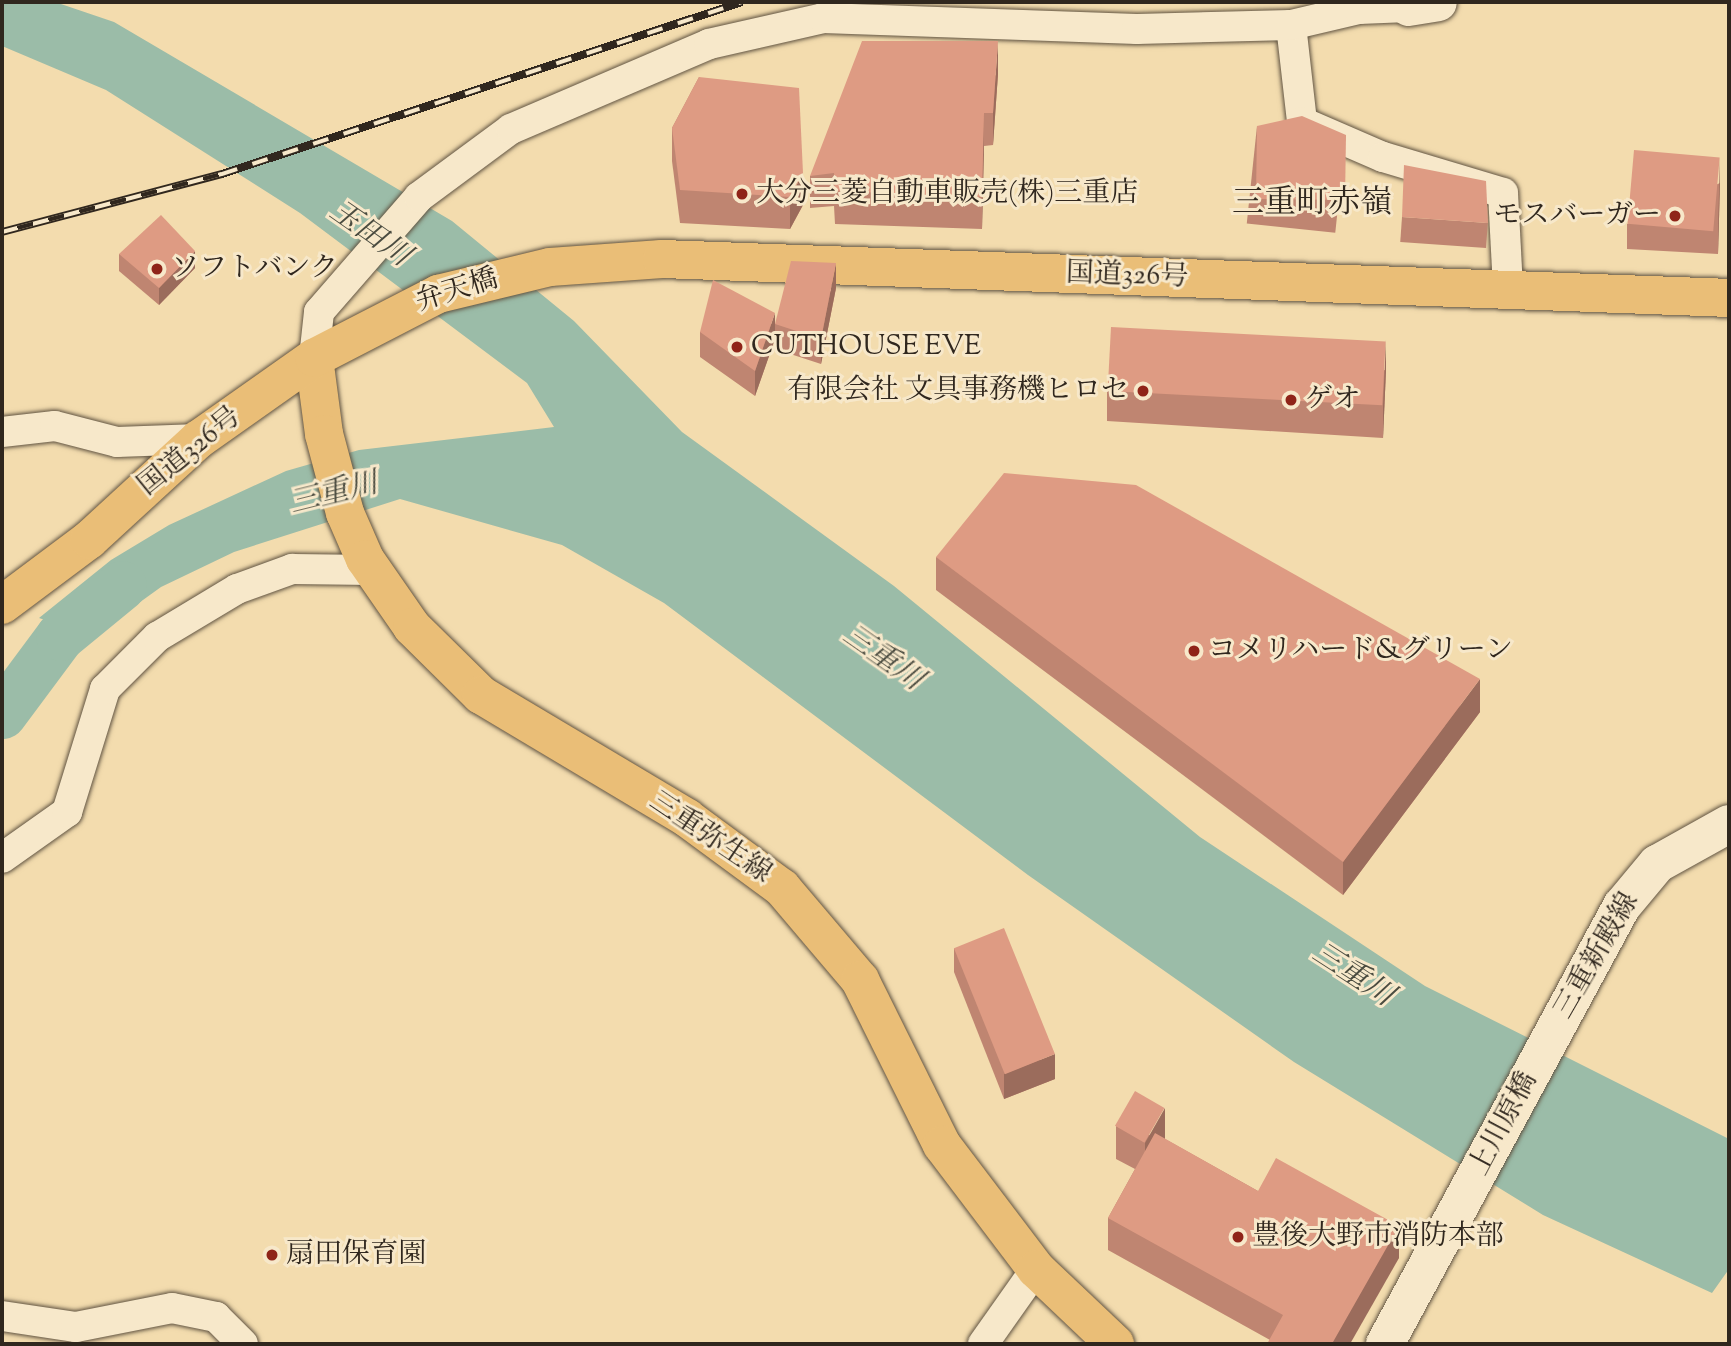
<!DOCTYPE html>
<meta charset="utf-8">
<style>
body{margin:0}
#map{position:relative;width:1731px;height:1346px;overflow:hidden;background:#f3dcae;font-family:"Sorts Mill Goudy","Noto Serif JP",serif}
div>[style]{position:absolute}
[style*='--x']{left:calc(var(--x)*1px);top:calc(var(--y)*1px);width:calc(var(--w)*1px);rotate:calc(var(--a)*1deg)}
.water>*{inset:0;background:#9bbca8}
.river>*{height:49px;margin:-24.5px;padding:0 24.5px;transform-origin:24.5px;border-radius:24.5px;background:#9bbca8}
.roads{filter:drop-shadow(0 0 2px #615442) drop-shadow(0 0 2px #615442)}
.minor>*{height:30px;margin:-15px;padding:0 15px;transform-origin:15px;border-radius:15px;background:#f7e8ca}
.tertiary>*{height:37px;margin:-18.5px;padding:0 18.5px;transform-origin:18.5px;border-radius:18.5px;background:#f7e8ca}
.secondary>*{height:38px;margin:-19px;padding:0 19px;transform-origin:19px;border-radius:19px;background:#f7e8ca}
.primary>*{height:38px;margin:-19px;padding:0 19px;transform-origin:19px;border-radius:19px;background:#eabe77}
.trunk>*{height:38px;margin:-19px;padding:0 19px;transform-origin:19px;border-radius:19px;background:#eabe77}
.rail>*{height:8px;margin-top:-4px;transform-origin:0;background:repeating-linear-gradient(90deg,#f7e8ca 0 16px,#30271e 0 32px);box-sizing:border-box;border-block:2px solid #30271e}
.wall>*{inset:0;background:#bf8571;transform-origin:0 0}
.shaded-wall>*{inset:0;background:#9b6c5c}
.building>*{inset:0;background:#de9b83;transform-origin:0 0}
.dots>*{width:19px;height:19px;translate:-50% -50%;box-sizing:border-box;border:4px solid #f7e8ca;border-radius:50%}
span{translate:-50% -50%;white-space:nowrap;text-align:center;line-height:1.15;-webkit-text-stroke:6px #f7e8ca;paint-order:stroke}
.poi-label{font-size:28px;color:#30271e}
.left{translate:0 -50%;text-align:left}
.right{translate:-100% -50%;text-align:right}
.street-label{font-size:28px;color:#30271e}
.water-label{font-size:30px;color:#4b4c40;font-style:italic}
.quarter-label{font-size:32px;color:#30271e}
.frame{position:absolute;inset:0;border:4px solid #30271e;pointer-events:none}
</style>
<div id="map">
<div class="water">
<i style="clip-path:polygon(2px 2px,55px 2px,114px 22px,452px 221px,574px 321px,682px 432px,894px 586px,1200px 837px,1425px 986px,1729px 1139px,1729px 1269px,1712px 1293px,1543px 1215px,1294px 1062px,1028px 875px,664px 603px,562px 545px,400px 499px,234px 552px,161px 587px,93px 636px,39px 618px,111px 560px,169px 525px,286px 471px,359px 450px,554px 427px,527px 383px,300px 213px,106px 90px,2px 46px)"></i>
</div>
<div class="river">
<i style="--x:2;--y:714;--w:97;--a:-53.4"></i>
<i style="--x:60;--y:636;--w:80;--a:-39.4"></i>
</div>
<div class="roads">
<div class="minor">
<i style="--x:1291;--y:25;--w:98;--a:83.5"></i>
<i style="--x:1302;--y:122;--w:88;--a:23.4"></i>
<i style="--x:1383;--y:157;--w:125;--a:16.7"></i>
<i style="--x:1503;--y:193;--w:97;--a:87"></i>
<i style="--x:314;--y:358;--w:46;--a:-83.8"></i>
<i style="--x:319;--y:312;--w:152;--a:-49"></i>
<i style="--x:419;--y:197;--w:114;--a:-36.5"></i>
<i style="--x:511;--y:129;--w:215;--a:-23.2"></i>
<i style="--x:709;--y:44;--w:117;--a:-12.8"></i>
<i style="--x:823;--y:18;--w:314;--a:2"></i>
<i style="--x:1137;--y:29;--w:154;--a:-1.5"></i>
<i style="--x:1291;--y:25;--w:70;--a:-13.2"></i>
<i style="--x:1359;--y:9;--w:49;--a:-2.3"></i>
<i style="--x:1408;--y:7;--w:5;--a:-112"></i>
<i style="--x:2;--y:432;--w:53;--a:-6.5"></i>
<i style="--x:55;--y:426;--w:64;--a:14.5"></i>
<i style="--x:117;--y:442;--w:82;--a:-2.1"></i>
<i style="--x:2;--y:858;--w:80;--a:-35.3"></i>
<i style="--x:67;--y:812;--w:129;--a:-72.8"></i>
<i style="--x:105;--y:689;--w:74;--a:-45"></i>
<i style="--x:157;--y:637;--w:93;--a:-31"></i>
<i style="--x:237;--y:589;--w:59;--a:-20"></i>
<i style="--x:292;--y:569;--w:80;--a:0.7"></i>
<i style="--x:2;--y:1316;--w:75;--a:8.5"></i>
<i style="--x:76;--y:1327;--w:98;--a:-11.2"></i>
<i style="--x:172;--y:1308;--w:45;--a:11.6"></i>
<i style="--x:216;--y:1317;--w:38;--a:45"></i>
<i style="--x:983;--y:1344;--w:92;--a:-54.8"></i>
</div>
<div class="tertiary">
<i style="--x:1408;--y:7;--w:30;--a:-9"></i>
</div>
<div class="secondary">
<i style="--x:1385;--y:1344;--w:498;--a:-61.6"></i>
<i style="--x:1622;--y:906;--w:55;--a:-50.2"></i>
<i style="--x:1657;--y:864;--w:82;--a:-29.1"></i>
</div>
<div class="primary">
<i style="--x:314;--y:358;--w:77;--a:82.5"></i>
<i style="--x:324;--y:434;--w:82;--a:75.1"></i>
<i style="--x:345;--y:513;--w:50;--a:66.5"></i>
<i style="--x:365;--y:559;--w:83;--a:55.3"></i>
<i style="--x:412;--y:627;--w:97;--a:44.6"></i>
<i style="--x:481;--y:695;--w:240;--a:30.8"></i>
<i style="--x:687;--y:818;--w:118;--a:36.4"></i>
<i style="--x:782;--y:888;--w:121;--a:49.7"></i>
<i style="--x:860;--y:980;--w:184;--a:63.6"></i>
<i style="--x:942;--y:1145;--w:156;--a:52.8"></i>
<i style="--x:1036;--y:1269;--w:109;--a:43.5"></i>
</div>
<div class="trunk">
<i style="--x:2;--y:605;--w:109;--a:-36.8"></i>
<i style="--x:89;--y:540;--w:149;--a:-42.6"></i>
<i style="--x:199;--y:439;--w:141;--a:-35.2"></i>
<i style="--x:314;--y:358;--w:140;--a:-27.3"></i>
<i style="--x:438;--y:294;--w:115;--a:-13.6"></i>
<i style="--x:550;--y:267;--w:112;--a:-4.1"></i>
<i style="--x:662;--y:259;--w:1068;--a:2.09"></i>
</div>
</div>
<div class="rail">
<i style="--x:2;--y:232;--w:228;--a:-14.8"></i>
<i style="--x:222;--y:174;--w:548;--a:-18.3"></i>
</div>
<div class="wall">
<i style="clip-path:polygon(998px 74px,993px 145px,984px 146px,982px 229px,835px 224px,834px 206px,810px 208px,810px 176px)"></i>
<i style="clip-path:polygon(699px 77px,803px 205px,790px 229px,680px 223px,672px 161px,672px 128px)"></i>
<i style="left:1257px;top:126px;width:89px;height:98px;rotate:6deg"></i>
<i style="clip-path:polygon(1720px 183px,1718px 254px,1627px 249px,1627px 224px)"></i>
<i style="left:1402px;top:217px;width:86px;height:25px;rotate:4deg"></i>
<i style="clip-path:polygon(119px 254px,195px 268px,159px 305px,119px 271px)"></i>
<i style="clip-path:polygon(836px 288px,821px 364px,775px 349px,775px 339px,755px 396px,700px 357px,700px 332px,775px 324px)"></i>
<i style="clip-path:polygon(1386px 370px,1383px 438px,1107px 421px,1107px 391px)"></i>
<i style="clip-path:polygon(936px 557px,1480px 712px,1343px 895px,936px 590px)"></i>
<i style="clip-path:polygon(954px 948px,1055px 1079px,1004px 1099px,954px 972px)"></i>
<i style="clip-path:polygon(1116px 1126px,1165px 1139px,1258px 1191px,1399px 1258px,1270px 1340px,1108px 1250px,1108px 1218px,1135px 1169px,1116px 1159px)"></i>
</div>
<div class="shaded-wall">
<i style="clip-path:polygon(998px 41px,998px 74px,993px 145px,993px 113px)"></i>
<i style="clip-path:polygon(984px 113px,984px 146px,982px 229px,982px 197px)"></i>
<i style="clip-path:polygon(1720px 158px,1720px 183px,1718px 254px,1718px 229px)"></i>
<i style="clip-path:polygon(803px 173px,803px 205px,790px 229px,790px 197px)"></i>
<i style="clip-path:polygon(195px 251px,195px 268px,159px 305px,159px 288px)"></i>
<i style="clip-path:polygon(836px 263px,836px 288px,821px 364px,821px 339px)"></i>
<i style="clip-path:polygon(775px 313px,775px 339px,755px 396px,755px 371px)"></i>
<i style="clip-path:polygon(1386px 340px,1386px 370px,1383px 438px,1383px 407px)"></i>
<i style="clip-path:polygon(1480px 679px,1480px 712px,1343px 895px,1343px 862px)"></i>
<i style="clip-path:polygon(1055px 1054px,1055px 1079px,1004px 1099px,1004px 1074px)"></i>
<i style="clip-path:polygon(1165px 1108px,1165px 1140px,1145px 1175px,1145px 1143px)"></i>
<i style="clip-path:polygon(1399px 1226px,1399px 1258px,1350px 1344px,1326px 1344px)"></i>
</div>
<div class="building">
<i style="clip-path:polygon(862px 41px,998px 41px,993px 113px,984px 113px,982px 197px,835px 191px,834px 173px,810px 176px)"></i>
<i style="clip-path:polygon(699px 77px,799px 88px,803px 173px,790px 197px,680px 190px,672px 128px)"></i>
<i style="clip-path:polygon(1302px 116px,1346px 135px,1345px 200px,1256px 199px,1257px 126px)"></i>
<i style="left:1634px;top:150px;width:86px;height:74px;rotate:5deg"></i>
<i style="clip-path:polygon(1404px 165px,1486px 181px,1488px 223px,1402px 217px)"></i>
<i style="clip-path:polygon(161px 215px,195px 251px,159px 288px,119px 254px)"></i>
<i style="clip-path:polygon(791px 261px,836px 263px,821px 339px,775px 324px)"></i>
<i style="clip-path:polygon(713px 280px,775px 313px,755px 371px,700px 332px)"></i>
<i style="left:1111px;top:327px;width:275px;height:64px;rotate:3deg"></i>
<i style="clip-path:polygon(1004px 473px,1136px 485px,1480px 679px,1343px 862px,936px 557px)"></i>
<i style="left:1004px;top:928px;width:136px;height:54px;rotate:68deg"></i>
<i style="left:1135px;top:1091px;width:34px;height:40px;rotate:30deg"></i>
<i style="clip-path:polygon(1155px 1133px,1258px 1191px,1276px 1158px,1399px 1226px,1333px 1342px,1326px 1344px,1267px 1344px,1283px 1315px,1108px 1218px)"></i>
</div>
<div class="dots">
<i style="left:742px;top:194px;background:#8f2418"></i>
<i style="left:1675px;top:216px;background:#8f2418"></i>
<i style="left:157px;top:269px;background:#8f2418"></i>
<i style="left:737px;top:347px;background:#8f2418"></i>
<i style="left:1143px;top:391px;background:#8f2418"></i>
<i style="left:1291px;top:400px;background:#8f2418"></i>
<i style="left:1194px;top:651px;background:#8f2418"></i>
<i style="left:1238px;top:1237px;background:#8f2418"></i>
<i style="left:272px;top:1255px;background:#8f2418"></i>
</div>
<div class="poi-label">
<span class="left" style="left:756px;top:194px">大分三菱自動車販売(株)三重店</span>
<span class="right" style="left:1661px;top:216px">モスバーガー</span>
<span class="left" style="left:171px;top:269px">ソフトバンク</span>
<span class="left" style="left:751px;top:347px">CUTHOUSE EVE</span>
<span class="right" style="left:1129px;top:391px">有限会社 文具事務機ヒロセ</span>
<span class="left" style="left:1305px;top:400px">ゲオ</span>
<span class="left" style="left:1208px;top:651px">コメリハード&amp;グリーン</span>
<span class="left" style="left:1252px;top:1237px">豊後大野市消防本部</span>
<span class="left" style="left:286px;top:1255px">扇田保育園</span>
</div>
<div class="street-label">
<span style="left:1127px;top:276px;rotate:2deg">国道326号</span>
<span style="left:457px;top:291px;rotate:-17deg">弁天橋</span>
<span style="left:190px;top:452px;rotate:-39deg">国道326号</span>
<span style="left:710px;top:838px;rotate:34deg">三重弥生線</span>
<span style="left:1597px;top:956px;rotate:-60deg">三重新殿線</span>
<span style="left:1504px;top:1124px;rotate:-62deg">上川原橋</span>
</div>
<div class="water-label">
<span style="left:369px;top:235px;rotate:35deg">玉田川</span>
<span style="left:334px;top:495px;rotate:-14deg">三重川</span>
<span style="left:882px;top:659px;rotate:35deg">三重川</span>
<span style="left:1352px;top:976px;rotate:33deg">三重川</span>
</div>
<div class="quarter-label">
<span style="left:1312px;top:204px">三重町赤嶺</span>
</div>
<div class="frame"></div>
</div>
